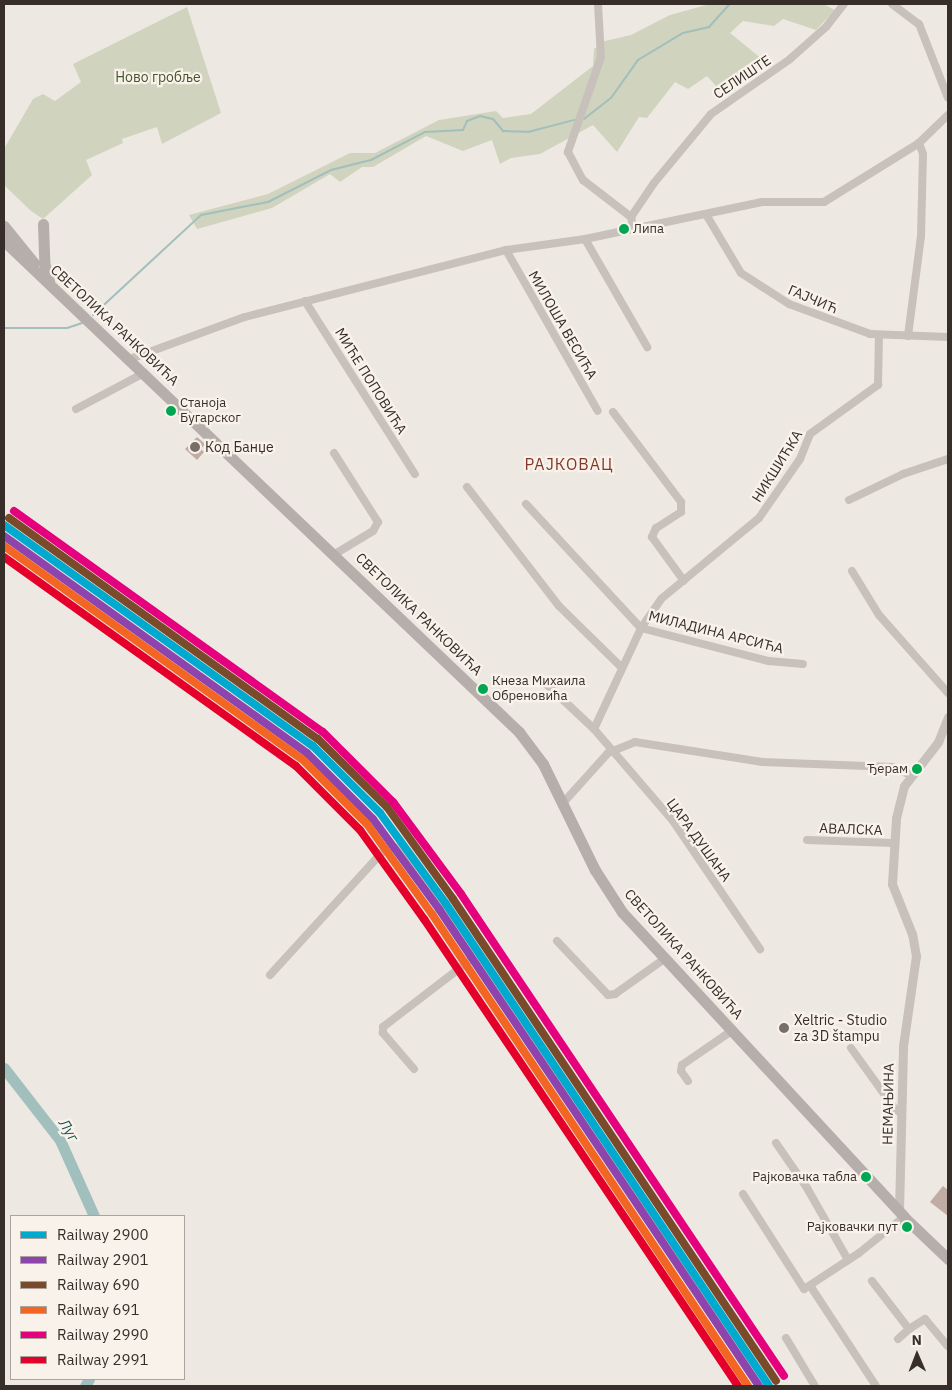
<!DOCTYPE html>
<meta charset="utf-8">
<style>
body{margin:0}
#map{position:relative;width:952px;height:1390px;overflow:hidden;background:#eee8e2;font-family:"IBM Plex Sans",sans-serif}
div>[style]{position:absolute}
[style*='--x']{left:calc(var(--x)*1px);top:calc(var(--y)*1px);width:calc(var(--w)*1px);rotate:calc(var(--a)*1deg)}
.green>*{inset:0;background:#d0d3bd}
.stream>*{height:2px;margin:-1px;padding:0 1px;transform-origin:1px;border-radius:1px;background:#a0bfbd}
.river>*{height:11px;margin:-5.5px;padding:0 5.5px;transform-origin:5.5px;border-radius:5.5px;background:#a0bfbd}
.building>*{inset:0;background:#c1aca4}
.minor>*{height:8px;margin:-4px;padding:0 4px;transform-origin:4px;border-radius:4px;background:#c7c0bb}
.tertiary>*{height:9px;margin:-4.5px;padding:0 4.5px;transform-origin:4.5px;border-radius:4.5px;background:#c7c0bb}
.primary>*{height:11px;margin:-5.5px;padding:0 5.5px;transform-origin:5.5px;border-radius:5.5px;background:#b6aeaa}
.rail-1>*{height:8px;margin:-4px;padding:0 4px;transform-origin:4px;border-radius:4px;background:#00a9ce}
.rail-2>*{height:8px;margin:-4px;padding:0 4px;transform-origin:4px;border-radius:4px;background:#8e44ad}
.rail-3>*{height:8px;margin:-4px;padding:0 4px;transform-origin:4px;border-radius:4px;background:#7a4b2a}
.rail-4>*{height:8px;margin:-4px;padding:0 4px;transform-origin:4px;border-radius:4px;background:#f26522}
.rail-5>*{height:8px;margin:-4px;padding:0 4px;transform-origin:4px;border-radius:4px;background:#e5007d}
.rail-6>*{height:8px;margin:-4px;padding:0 4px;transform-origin:4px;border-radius:4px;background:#e4002b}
.dots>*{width:14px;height:14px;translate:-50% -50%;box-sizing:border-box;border:2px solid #f9f2eb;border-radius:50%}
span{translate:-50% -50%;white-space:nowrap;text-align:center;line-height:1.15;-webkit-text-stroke:4.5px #f9f2eb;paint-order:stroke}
.bus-label{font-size:13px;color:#372d29}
.left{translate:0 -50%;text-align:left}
.right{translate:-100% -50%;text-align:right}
.park-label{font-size:14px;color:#49552e}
.street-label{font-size:14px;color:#372d29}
.poi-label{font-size:14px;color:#372d29}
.water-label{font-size:15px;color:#205758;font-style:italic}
.quarter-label{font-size:16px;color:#843725;letter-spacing:1px}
.frame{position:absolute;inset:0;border:5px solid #372d29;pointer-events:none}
.legend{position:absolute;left:10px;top:1215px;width:175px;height:165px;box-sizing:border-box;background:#f9f2eb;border:1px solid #aba39d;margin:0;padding:6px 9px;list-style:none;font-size:15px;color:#372d29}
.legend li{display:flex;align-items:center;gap:10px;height:25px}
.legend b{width:25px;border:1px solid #aba39d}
.north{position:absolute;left:892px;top:1330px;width:50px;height:50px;-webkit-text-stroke:4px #f9f2eb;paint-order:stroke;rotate:359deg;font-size:14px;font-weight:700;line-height:20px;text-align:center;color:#372d29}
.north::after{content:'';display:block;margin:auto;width:18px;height:22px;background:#372d29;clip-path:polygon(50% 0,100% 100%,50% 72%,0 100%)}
</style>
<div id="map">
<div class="green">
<i style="clip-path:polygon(710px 4px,823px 4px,835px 10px,816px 30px,783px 19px,774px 26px,743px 21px,730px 33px,768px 64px,724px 95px,707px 76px,688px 89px,675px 82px,647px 118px,639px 117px,617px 152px,593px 125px,540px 154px,511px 158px,500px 164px,492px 140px,463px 151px,426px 136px,373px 167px,362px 167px,340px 182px,330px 174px,272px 208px,197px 229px,189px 215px,268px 194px,350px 153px,375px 153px,439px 120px,496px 111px,503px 118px,531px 114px,593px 66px,594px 49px,605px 41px,631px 35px,670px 15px)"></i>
<i style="clip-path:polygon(187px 7px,221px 113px,162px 144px,157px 127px,122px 139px,123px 143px,86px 160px,92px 175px,43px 219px,31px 211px,4px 185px,4px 149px,33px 99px,43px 94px,55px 101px,81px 82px,73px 64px)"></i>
</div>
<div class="stream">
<i style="--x:584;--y:119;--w:34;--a:-38"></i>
<i style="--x:611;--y:98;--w:47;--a:-54.6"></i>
<i style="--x:638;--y:60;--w:52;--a:-31"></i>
<i style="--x:683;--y:33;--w:27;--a:-13"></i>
<i style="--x:709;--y:27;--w:31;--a:-48"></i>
<i style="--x:93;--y:315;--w:147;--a:-42.8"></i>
<i style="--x:201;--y:215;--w:68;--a:-11"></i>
<i style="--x:268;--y:202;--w:71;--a:-26.9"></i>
<i style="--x:331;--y:170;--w:41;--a:-14"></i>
<i style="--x:371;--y:160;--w:61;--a:-27.4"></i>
<i style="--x:425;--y:132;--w:38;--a:-3"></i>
<i style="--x:463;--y:130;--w:10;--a:-66"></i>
<i style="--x:467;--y:121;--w:14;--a:-21"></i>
<i style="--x:480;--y:116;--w:13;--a:13"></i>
<i style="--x:493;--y:119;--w:16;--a:50"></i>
<i style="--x:503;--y:131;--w:25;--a:2"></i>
<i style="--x:528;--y:132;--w:48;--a:-14.6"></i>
<i style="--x:4;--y:328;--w:63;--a:0"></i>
<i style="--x:67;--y:328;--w:16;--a:-18"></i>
</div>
<div class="river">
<i style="--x:4;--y:1068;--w:91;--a:52.1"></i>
<i style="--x:60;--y:1140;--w:83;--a:65.9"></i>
<i style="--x:85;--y:1386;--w:8;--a:-60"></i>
</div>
<div class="building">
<i style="clip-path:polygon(197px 437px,205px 444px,201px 449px,204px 452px,197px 460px,185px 449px)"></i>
<i style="clip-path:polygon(943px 1186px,948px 1190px,948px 1216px,930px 1202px)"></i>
</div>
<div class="minor">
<i style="--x:598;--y:4;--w:53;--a:86.8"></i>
<i style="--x:601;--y:57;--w:101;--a:109.2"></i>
<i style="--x:568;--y:152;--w:32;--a:62"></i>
<i style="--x:583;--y:180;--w:61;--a:37.6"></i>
<i style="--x:892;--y:4;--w:34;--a:37"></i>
<i style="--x:919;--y:24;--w:79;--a:68.6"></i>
<i style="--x:707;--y:216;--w:66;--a:59.2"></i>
<i style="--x:741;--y:273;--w:57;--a:32.9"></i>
<i style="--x:789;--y:304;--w:86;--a:20.3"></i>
<i style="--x:870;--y:334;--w:78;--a:2.2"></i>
<i style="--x:633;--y:227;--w:10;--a:-101"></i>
<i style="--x:631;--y:217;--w:41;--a:-55.9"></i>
<i style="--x:654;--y:183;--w:89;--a:-50.4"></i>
<i style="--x:711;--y:114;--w:96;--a:-34.8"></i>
<i style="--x:790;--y:59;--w:48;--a:-41.6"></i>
<i style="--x:826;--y:27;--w:29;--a:-52"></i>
<i style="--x:585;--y:239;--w:125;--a:60.1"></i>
<i style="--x:506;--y:250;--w:185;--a:60.3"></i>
<i style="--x:305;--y:301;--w:205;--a:57.6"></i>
<i style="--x:908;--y:336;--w:101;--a:-82.6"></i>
<i style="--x:921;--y:236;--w:82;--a:-88.6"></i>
<i style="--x:923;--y:154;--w:12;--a:-110"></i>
<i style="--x:130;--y:359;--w:122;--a:-20.1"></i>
<i style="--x:245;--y:317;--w:269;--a:-14.4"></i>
<i style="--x:506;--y:250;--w:80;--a:-7.9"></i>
<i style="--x:585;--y:239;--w:181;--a:-11.8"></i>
<i style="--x:762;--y:202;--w:62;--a:0"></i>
<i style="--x:824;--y:202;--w:112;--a:-31.8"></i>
<i style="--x:919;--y:143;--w:40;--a:-44"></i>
<i style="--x:76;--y:409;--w:77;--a:-27.9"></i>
<i style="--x:613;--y:412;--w:113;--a:52.9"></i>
<i style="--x:681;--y:502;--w:10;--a:90"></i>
<i style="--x:681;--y:512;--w:30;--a:147"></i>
<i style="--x:656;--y:528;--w:10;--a:114"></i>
<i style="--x:652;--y:537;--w:54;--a:54"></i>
<i style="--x:334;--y:453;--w:82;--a:57.5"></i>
<i style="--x:378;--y:522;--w:10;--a:119"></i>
<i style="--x:373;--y:531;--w:44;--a:148.8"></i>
<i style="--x:467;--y:487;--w:150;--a:52.3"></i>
<i style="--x:559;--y:606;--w:88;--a:44.5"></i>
<i style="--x:849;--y:500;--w:60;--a:-25.7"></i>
<i style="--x:903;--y:474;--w:47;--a:-18.4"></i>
<i style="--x:526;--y:504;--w:169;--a:47.2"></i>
<i style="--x:641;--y:628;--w:132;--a:14.5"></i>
<i style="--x:769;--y:661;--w:34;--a:5"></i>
<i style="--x:852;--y:571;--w:52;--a:58.5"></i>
<i style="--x:879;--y:615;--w:104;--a:48.5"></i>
<i style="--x:544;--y:682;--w:69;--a:43.2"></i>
<i style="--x:594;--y:729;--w:121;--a:49.3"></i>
<i style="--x:673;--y:821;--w:155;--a:55.8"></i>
<i style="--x:594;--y:729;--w:111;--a:-65"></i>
<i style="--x:641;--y:628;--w:35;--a:-55"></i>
<i style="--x:661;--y:599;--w:127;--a:-39.6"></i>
<i style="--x:759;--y:518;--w:72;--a:-55.2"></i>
<i style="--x:800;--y:459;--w:27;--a:-68"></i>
<i style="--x:810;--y:434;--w:84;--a:-35.8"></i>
<i style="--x:878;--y:385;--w:50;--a:-88.9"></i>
<i style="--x:563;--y:803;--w:67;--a:-48"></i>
<i style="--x:608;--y:753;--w:29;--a:-22"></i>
<i style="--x:635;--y:742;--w:129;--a:8.9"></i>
<i style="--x:762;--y:762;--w:130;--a:2.2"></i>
<i style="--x:892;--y:767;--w:21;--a:23"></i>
<i style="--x:807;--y:840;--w:86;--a:2"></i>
<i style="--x:557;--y:941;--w:74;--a:46.6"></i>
<i style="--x:608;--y:995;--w:7;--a:-8"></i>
<i style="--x:615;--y:994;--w:60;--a:-35.5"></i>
<i style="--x:270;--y:975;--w:171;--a:-47.6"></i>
<i style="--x:385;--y:849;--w:12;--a:-5"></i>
<i style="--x:397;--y:848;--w:74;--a:53.3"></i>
<i style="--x:441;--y:907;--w:575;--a:56.42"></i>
<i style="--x:851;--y:1048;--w:75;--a:54.2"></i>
<i style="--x:895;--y:1109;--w:7;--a:34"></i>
<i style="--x:414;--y:1069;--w:48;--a:-130.7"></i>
<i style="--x:383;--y:1033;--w:6;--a:-90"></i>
<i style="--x:383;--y:1027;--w:113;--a:-37.5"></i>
<i style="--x:688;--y:1081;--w:12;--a:-125"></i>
<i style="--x:681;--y:1071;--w:6;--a:-81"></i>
<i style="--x:682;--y:1065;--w:62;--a:-34.5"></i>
<i style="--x:776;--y:1143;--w:55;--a:55.4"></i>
<i style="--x:807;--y:1188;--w:83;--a:60.3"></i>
<i style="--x:743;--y:1194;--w:113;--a:57.3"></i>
<i style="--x:804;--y:1289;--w:66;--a:-33.2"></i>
<i style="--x:859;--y:1253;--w:58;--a:-38.7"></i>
<i style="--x:872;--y:1281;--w:61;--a:52.4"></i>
<i style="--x:909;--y:1329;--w:19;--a:-32"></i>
<i style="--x:925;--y:1319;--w:35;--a:50"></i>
<i style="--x:811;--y:1287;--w:118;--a:56.7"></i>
<i style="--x:786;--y:1338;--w:56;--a:58.9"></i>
<i style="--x:898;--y:1339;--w:15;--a:-42"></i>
</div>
<div class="tertiary">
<i style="--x:899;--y:1211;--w:165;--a:-88.6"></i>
<i style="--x:903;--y:1046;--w:91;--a:-81.8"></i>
<i style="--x:916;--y:956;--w:22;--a:-100"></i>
<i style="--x:912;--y:934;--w:54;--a:-111.8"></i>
<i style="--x:892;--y:884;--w:66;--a:-86.5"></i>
<i style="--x:896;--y:818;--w:33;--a:-76"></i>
<i style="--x:904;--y:786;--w:56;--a:-52.3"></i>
<i style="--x:938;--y:742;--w:27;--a:-68"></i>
</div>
<div class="primary">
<i style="--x:43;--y:224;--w:38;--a:88"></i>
<i style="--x:44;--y:262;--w:20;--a:75"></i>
<i style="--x:4;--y:226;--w:48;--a:51"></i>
<i style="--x:4;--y:241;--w:712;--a:43.63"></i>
<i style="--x:519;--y:732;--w:40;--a:53"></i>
<i style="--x:543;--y:764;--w:118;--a:63.9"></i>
<i style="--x:595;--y:870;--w:50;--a:57.3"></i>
<i style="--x:622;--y:912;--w:415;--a:47.2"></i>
<i style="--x:904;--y:1217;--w:61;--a:43.7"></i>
</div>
<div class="rail-1">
<i style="--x:4;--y:525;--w:380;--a:35.6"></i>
<i style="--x:313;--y:746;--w:95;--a:45"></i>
<i style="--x:380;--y:813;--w:112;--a:54"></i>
<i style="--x:446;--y:904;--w:580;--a:56.17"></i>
</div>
<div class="rail-2">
<i style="--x:4;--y:536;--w:373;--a:35.6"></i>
<i style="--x:307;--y:753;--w:93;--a:45"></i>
<i style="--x:373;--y:819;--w:112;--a:53.7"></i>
<i style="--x:439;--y:909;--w:574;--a:56.14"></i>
</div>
<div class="rail-3">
<i style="--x:9;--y:518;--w:380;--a:35.6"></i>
<i style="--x:318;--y:739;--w:97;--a:44.6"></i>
<i style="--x:387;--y:807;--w:113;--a:54.3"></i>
<i style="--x:453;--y:899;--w:580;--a:56.17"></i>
</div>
<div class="rail-4">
<i style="--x:4;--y:546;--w:366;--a:35.6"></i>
<i style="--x:302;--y:759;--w:92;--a:45"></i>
<i style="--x:367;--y:824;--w:111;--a:54.2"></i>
<i style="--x:432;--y:914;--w:568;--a:56.2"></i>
</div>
<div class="rail-5">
<i style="--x:14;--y:511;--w:380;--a:35.6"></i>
<i style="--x:323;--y:732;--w:99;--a:45"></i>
<i style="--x:393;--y:802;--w:114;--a:53.5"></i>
<i style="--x:461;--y:894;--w:580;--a:56.17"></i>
</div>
<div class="rail-6">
<i style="--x:4;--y:557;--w:359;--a:35.6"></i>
<i style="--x:296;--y:766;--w:91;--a:45"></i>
<i style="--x:360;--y:830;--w:110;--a:54.3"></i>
<i style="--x:424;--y:919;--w:563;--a:56.08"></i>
</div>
<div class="dots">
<i style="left:624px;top:229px;background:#00a651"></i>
<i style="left:171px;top:411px;background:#00a651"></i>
<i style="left:195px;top:447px;background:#776e6a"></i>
<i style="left:483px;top:689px;background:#00a651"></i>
<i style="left:917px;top:769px;background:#00a651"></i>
<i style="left:784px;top:1028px;background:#776e6a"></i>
<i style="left:866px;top:1177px;background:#00a651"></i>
<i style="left:907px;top:1227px;background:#00a651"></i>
</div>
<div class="bus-label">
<span class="left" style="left:633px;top:229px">Липа</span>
<span class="left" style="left:180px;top:411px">Станоја<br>Бугарског</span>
<span class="left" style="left:492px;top:689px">Кнеза Михаила<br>Обреновића</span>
<span class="right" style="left:908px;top:769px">Ђерам</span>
<span class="right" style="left:857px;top:1177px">Рајковачка табла</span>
<span class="right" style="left:898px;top:1227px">Рајковачки пут</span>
</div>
<div class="park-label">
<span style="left:158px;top:77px">Ново гробље</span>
</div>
<div class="street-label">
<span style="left:742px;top:77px;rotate:-34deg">СЕЛИШТЕ</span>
<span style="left:813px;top:299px;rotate:23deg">ГАЈЧИЋ</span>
<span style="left:115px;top:325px;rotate:43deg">СВЕТОЛИКА РАНКОВИЋА</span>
<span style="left:563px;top:325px;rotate:60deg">МИЛОША ВЕСИЋА</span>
<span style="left:371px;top:381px;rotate:58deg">МИЋЕ ПОПОВИЋА</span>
<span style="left:777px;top:466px;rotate:-58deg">НИКШИЋКА</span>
<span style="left:419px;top:614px;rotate:44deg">СВЕТОЛИКА РАНКОВИЋА</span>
<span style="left:716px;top:632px;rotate:14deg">МИЛАДИНА АРСИЋА</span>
<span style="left:851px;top:829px;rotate:2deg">АВАЛСКА</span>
<span style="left:699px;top:840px;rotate:54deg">ЦАРА ДУШАНА</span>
<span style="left:684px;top:954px;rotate:48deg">СВЕТОЛИКА РАНКОВИЋА</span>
<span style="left:888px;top:1104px;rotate:-89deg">НЕМАЊИНА</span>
</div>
<div class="poi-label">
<span class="left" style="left:205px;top:447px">Код Банџе</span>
<span class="left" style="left:794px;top:1028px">Xeltric - Studio<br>za 3D štampu</span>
</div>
<div class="water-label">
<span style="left:69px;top:1130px;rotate:58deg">Луг</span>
</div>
<div class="quarter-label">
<span style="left:569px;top:464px">РАЈКОВАЦ</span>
</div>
<div class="frame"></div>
<ul class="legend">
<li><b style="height:6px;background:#00a9ce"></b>Railway 2900</li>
<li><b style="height:6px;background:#8e44ad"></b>Railway 2901</li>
<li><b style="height:6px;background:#7a4b2a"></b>Railway 690</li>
<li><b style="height:6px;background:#f26522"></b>Railway 691</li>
<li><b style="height:6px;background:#e5007d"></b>Railway 2990</li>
<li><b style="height:6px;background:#e4002b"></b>Railway 2991</li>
</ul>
<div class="north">N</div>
</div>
